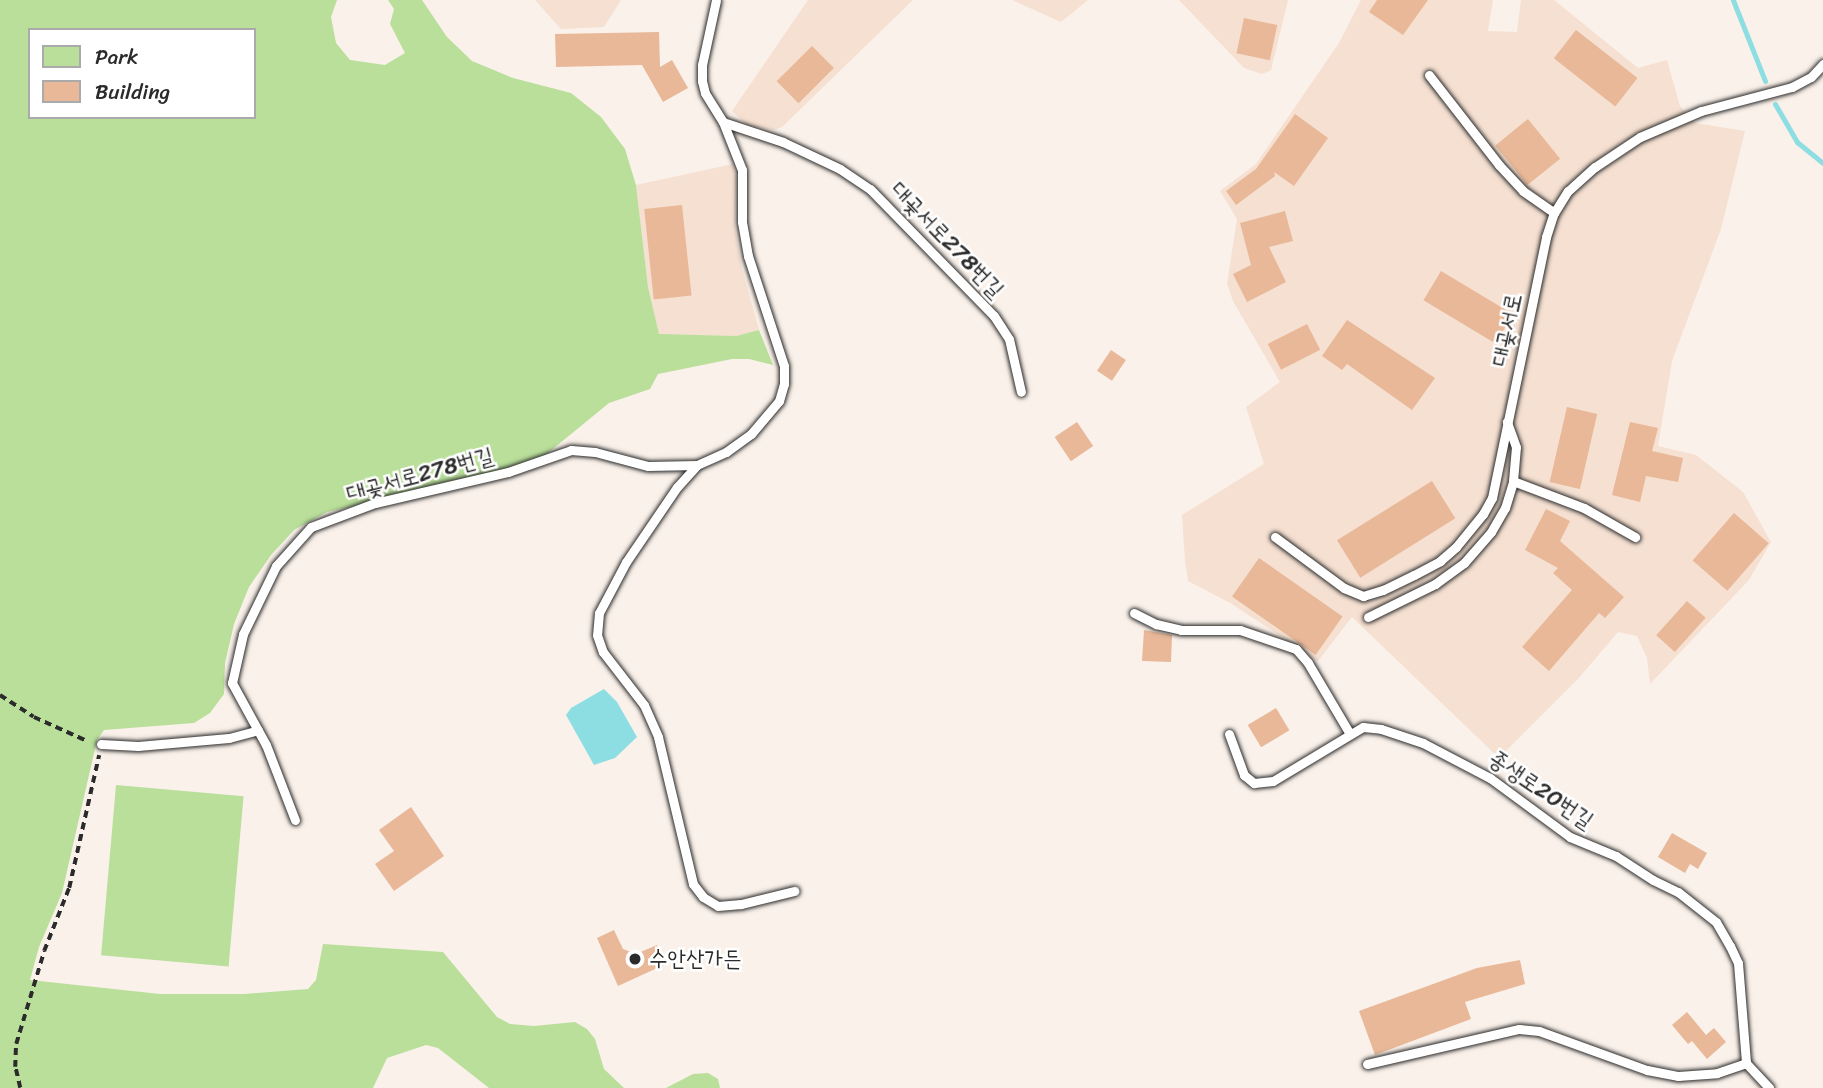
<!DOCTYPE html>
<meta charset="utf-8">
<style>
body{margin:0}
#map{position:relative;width:1823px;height:1088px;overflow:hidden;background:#faf1ea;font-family:Sriracha,"Poor Story",sans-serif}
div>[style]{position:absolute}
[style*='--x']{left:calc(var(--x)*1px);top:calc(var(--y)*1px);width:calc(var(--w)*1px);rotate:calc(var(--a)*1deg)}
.built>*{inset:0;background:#f5e0d1}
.green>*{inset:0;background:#b9df9a;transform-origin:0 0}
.water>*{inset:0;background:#8ddee3}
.stream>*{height:5px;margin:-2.5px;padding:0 2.5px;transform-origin:2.5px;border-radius:2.5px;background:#8ddee3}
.building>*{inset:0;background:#e8b898;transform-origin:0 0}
.path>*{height:3.5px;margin-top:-1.75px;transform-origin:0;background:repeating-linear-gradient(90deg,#2b2b2b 0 7px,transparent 0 12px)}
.roads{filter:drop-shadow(0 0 2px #2b2b2b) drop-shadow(0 0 2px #2b2b2b)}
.lane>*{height:9px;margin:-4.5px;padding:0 4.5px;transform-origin:4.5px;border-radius:4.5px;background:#fff}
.dots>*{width:19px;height:19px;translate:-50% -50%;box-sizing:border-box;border:4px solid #fff;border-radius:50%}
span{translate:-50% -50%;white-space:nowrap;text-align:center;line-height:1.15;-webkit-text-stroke:5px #fff;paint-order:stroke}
.street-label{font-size:23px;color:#2b2b2b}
.poi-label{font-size:23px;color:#2b2b2b}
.left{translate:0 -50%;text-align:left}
.legend{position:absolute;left:28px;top:28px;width:228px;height:91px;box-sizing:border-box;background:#fff;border:2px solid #aaa;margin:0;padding:9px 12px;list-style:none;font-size:21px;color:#2b2b2b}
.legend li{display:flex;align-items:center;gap:14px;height:35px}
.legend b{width:35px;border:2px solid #aaa}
</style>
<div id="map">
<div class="built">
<i style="clip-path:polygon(535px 0,621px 0,604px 27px,561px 29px)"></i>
<i style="clip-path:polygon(808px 0,913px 0,782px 127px,774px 130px,747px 125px,732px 111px)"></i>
<i style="clip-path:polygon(1012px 0,1088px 0,1061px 22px)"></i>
<i style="clip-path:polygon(1179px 0,1288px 0,1271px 70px,1262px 74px,1244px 68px)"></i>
<i style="clip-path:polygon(1361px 0,1493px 0,1488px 31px,1517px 32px,1521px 0,1554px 0,1638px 68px,1667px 60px,1680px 106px,1695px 123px,1745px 131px,1721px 229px,1672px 361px,1658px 446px,1696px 455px,1743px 492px,1771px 542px,1749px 580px,1650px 684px,1647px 658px,1637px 636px,1618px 632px,1578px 679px,1499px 758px,1352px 617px,1318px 661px,1232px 604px,1188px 581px,1185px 561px,1182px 515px,1264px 464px,1246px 407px,1280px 382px,1233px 301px,1227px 284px,1237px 219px,1220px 191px,1256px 164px,1339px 43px)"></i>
<i style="clip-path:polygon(733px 164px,736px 177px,735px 226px,741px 265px,759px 330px,736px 336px,659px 335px,648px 287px,636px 185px)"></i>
</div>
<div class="green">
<i style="clip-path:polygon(evenodd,0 0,337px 0,331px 17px,336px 43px,350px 60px,385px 65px,405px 53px,390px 24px,394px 9px,388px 0,422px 0,447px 37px,472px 61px,513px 78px,571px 93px,601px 117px,625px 149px,636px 185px,648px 287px,659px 334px,736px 336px,759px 330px,773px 365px,749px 359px,732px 359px,658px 374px,650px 389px,609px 403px,543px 457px,517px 470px,327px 512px,294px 530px,271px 555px,249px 587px,234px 624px,225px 663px,224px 694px,210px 713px,194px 723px,104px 730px,97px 740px,62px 893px,39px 947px,30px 980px,160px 994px,244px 994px,308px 989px,316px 980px,323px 944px,443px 952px,497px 1017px,510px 1024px,534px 1026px,575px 1022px,587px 1029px,595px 1039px,604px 1069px,624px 1088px,489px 1088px,438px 1048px,426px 1045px,387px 1058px,373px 1088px,0 1088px,0 0,30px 30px,254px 30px,254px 117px,30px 117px,30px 30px)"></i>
<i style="left:116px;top:785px;width:128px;height:171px;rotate:5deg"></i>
<i style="clip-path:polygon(708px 1073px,718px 1079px,720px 1088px,666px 1088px,693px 1074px)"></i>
</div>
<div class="water">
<i style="clip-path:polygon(604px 689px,617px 702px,637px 737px,615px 758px,594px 765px,566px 715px,571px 708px)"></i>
</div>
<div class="stream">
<i style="--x:1733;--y:0;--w:87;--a:68.4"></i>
<i style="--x:1775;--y:104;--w:44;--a:59.9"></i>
<i style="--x:1797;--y:142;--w:33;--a:39"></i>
</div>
<div class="building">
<i style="clip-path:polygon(1377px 0,1428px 0,1403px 35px,1369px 12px)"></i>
<i style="left:1244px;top:18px;width:34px;height:36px;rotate:12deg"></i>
<i style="left:1576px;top:30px;width:78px;height:36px;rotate:38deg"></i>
<i style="clip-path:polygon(659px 32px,660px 67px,672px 60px,688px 88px,663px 102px,642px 65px,556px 67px,555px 34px)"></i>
<i style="left:812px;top:46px;width:31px;height:50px;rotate:45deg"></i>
<i style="clip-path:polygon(1295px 114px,1328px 138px,1294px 186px,1274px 172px,1275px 176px,1236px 205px,1226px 191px,1256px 169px)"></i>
<i style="left:1528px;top:119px;width:51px;height:42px;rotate:51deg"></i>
<i style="left:682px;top:205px;width:91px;height:38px;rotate:84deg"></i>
<i style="clip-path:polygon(1285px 211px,1293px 241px,1269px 247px,1286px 282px,1247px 302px,1233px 274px,1251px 265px,1240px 223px)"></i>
<i style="left:1441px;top:271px;width:84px;height:34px;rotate:31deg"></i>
<i style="clip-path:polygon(1347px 320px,1435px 378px,1412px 410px,1347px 364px,1342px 370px,1322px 356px)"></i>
<i style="left:1307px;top:324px;width:29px;height:44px;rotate:63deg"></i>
<i style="left:1111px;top:350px;width:18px;height:25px;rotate:34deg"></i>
<i style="left:1567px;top:407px;width:31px;height:77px;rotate:13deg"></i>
<i style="left:1077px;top:422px;width:29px;height:27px;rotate:56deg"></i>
<i style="clip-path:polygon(1630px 422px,1658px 428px,1652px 451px,1683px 458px,1678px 482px,1646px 476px,1640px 502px,1612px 495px)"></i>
<i style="left:1432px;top:481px;width:44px;height:112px;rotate:58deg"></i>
<i style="clip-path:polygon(1546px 509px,1570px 521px,1560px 541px,1624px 597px,1605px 618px,1599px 613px,1549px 671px,1522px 647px,1572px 590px,1553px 573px,1558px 568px,1525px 550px)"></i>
<i style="left:1734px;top:513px;width:46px;height:63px;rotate:41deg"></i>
<i style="left:1259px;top:558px;width:102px;height:47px;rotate:35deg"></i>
<i style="left:1687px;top:601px;width:25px;height:46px;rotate:42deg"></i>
<i style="clip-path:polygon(1144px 630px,1172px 635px,1171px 662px,1142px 661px)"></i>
<i style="left:1276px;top:708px;width:26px;height:33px;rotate:59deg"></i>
<i style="clip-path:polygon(411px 807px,444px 856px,394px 891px,375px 864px,394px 851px,379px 830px)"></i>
<i style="clip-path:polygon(1672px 833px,1707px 853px,1698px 869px,1690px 864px,1685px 873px,1658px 857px)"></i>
<i style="clip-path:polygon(614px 930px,623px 949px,636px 954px,657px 945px,666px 964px,618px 986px,597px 938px)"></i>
<i style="clip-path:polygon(1520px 960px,1525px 984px,1465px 1002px,1471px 1019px,1375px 1055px,1359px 1011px,1477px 968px)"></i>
<i style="clip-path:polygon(1687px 1012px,1706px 1035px,1714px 1028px,1726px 1042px,1707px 1059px,1692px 1041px,1688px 1044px,1672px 1025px)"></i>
</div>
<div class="path">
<i style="--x:0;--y:695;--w:40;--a:32.9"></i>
<i style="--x:34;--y:717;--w:58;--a:24.4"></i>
<i style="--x:20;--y:1088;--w:22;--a:-103"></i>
<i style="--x:15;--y:1067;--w:23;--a:-88"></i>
<i style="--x:16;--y:1044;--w:97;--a:-73.2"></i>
<i style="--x:44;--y:951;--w:68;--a:-68.4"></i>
<i style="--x:69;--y:888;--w:136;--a:-77.3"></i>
</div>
<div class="roads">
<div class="lane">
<i style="--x:1429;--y:75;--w:114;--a:52.1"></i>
<i style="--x:1499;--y:165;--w:35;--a:47"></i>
<i style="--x:1523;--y:191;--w:38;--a:35"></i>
<i style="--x:723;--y:122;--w:63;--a:18.4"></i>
<i style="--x:783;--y:142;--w:63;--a:25.3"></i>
<i style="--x:840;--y:169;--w:36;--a:34"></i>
<i style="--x:870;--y:189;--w:177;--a:45.7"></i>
<i style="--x:994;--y:316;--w:27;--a:57"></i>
<i style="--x:1009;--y:339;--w:54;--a:77.2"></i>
<i style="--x:697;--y:465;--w:30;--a:132"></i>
<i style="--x:677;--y:487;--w:91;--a:124.2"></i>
<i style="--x:626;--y:562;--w:58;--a:117.9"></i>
<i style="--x:599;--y:613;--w:22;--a:95"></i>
<i style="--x:597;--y:635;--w:18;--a:71"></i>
<i style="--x:603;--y:652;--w:67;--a:52.3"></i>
<i style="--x:644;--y:705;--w:35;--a:66"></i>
<i style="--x:658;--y:737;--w:151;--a:76.6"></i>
<i style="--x:693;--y:884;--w:16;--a:52"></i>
<i style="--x:703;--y:897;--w:17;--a:31"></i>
<i style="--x:718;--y:906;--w:23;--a:-5"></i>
<i style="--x:741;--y:904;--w:55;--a:-13.8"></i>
<i style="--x:1513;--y:481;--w:76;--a:20.8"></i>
<i style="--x:1584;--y:508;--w:59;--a:29.6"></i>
<i style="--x:1275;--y:537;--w:86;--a:36.5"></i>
<i style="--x:1344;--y:588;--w:21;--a:23"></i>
<i style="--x:1363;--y:596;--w:21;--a:-17"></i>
<i style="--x:1383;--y:590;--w:34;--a:-26"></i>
<i style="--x:1414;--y:575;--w:30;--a:-28"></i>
<i style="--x:1440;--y:561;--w:21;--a:-41"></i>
<i style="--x:1456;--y:547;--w:43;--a:-50.7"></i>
<i style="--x:1483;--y:514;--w:18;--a:-61"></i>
<i style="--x:1492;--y:498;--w:267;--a:-78.3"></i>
<i style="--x:1546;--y:237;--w:25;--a:-72"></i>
<i style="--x:1554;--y:213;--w:26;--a:-58"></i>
<i style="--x:1568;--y:191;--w:36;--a:-42"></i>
<i style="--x:1595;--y:167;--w:54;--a:-33.7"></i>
<i style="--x:1640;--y:137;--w:66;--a:-23.1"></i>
<i style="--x:1701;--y:111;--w:94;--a:-14.8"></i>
<i style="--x:1792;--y:87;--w:21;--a:-28"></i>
<i style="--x:1811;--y:77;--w:18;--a:-47"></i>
<i style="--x:1134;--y:613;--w:25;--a:27"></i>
<i style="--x:1156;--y:624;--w:26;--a:13"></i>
<i style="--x:1181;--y:630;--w:59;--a:0"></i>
<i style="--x:1240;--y:630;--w:59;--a:18.7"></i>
<i style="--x:1296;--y:649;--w:18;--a:49"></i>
<i style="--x:1308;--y:663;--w:82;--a:59.4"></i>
<i style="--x:1368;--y:617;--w:75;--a:-26.2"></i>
<i style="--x:1435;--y:584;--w:36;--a:-36"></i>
<i style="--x:1464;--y:563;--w:41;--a:-48.9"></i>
<i style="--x:1491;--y:532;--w:28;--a:-60"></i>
<i style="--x:1505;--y:508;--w:28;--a:-73"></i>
<i style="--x:1513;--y:481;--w:34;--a:-85"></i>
<i style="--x:1516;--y:447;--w:27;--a:-110"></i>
<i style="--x:1229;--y:734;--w:44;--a:69.9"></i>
<i style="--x:1244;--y:775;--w:13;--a:39"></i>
<i style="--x:1254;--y:783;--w:19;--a:-6"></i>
<i style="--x:1273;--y:781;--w:105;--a:-31"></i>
<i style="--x:1363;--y:727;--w:18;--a:6"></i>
<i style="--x:1381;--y:729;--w:44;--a:18.4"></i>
<i style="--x:1423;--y:743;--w:76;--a:27.6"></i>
<i style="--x:1490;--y:778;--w:99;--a:36.4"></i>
<i style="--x:1570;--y:837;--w:50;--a:22.4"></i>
<i style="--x:1616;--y:856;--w:44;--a:33"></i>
<i style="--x:1653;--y:880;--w:28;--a:26"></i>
<i style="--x:1678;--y:892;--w:48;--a:38.3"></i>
<i style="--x:1716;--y:922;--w:28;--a:60"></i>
<i style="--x:1730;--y:946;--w:19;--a:65"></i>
<i style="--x:1738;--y:963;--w:100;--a:85.4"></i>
<i style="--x:1746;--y:1063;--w:34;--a:47"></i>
<i style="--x:101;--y:744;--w:37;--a:3"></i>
<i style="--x:138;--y:746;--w:91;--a:-5"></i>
<i style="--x:229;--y:738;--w:30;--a:-15"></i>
<i style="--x:295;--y:820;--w:80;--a:-111.1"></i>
<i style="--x:266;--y:745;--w:71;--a:-118.7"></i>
<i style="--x:232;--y:683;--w:50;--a:-77.3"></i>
<i style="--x:243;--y:634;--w:76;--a:-64.1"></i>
<i style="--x:276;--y:566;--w:52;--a:-48.1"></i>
<i style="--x:311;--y:527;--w:68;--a:-20.6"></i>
<i style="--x:375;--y:503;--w:137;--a:-13.1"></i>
<i style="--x:508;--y:472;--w:67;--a:-19.2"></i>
<i style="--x:571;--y:450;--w:24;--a:5"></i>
<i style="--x:595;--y:452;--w:55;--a:14.8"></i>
<i style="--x:648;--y:466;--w:49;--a:-1.2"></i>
<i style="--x:697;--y:465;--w:32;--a:-24"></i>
<i style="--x:726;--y:452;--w:31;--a:-36"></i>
<i style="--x:751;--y:434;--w:43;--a:-49.7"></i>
<i style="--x:779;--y:401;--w:18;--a:-74"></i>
<i style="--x:784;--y:384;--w:18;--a:-90"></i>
<i style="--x:784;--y:366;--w:116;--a:-108.1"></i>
<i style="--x:748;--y:256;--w:35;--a:-100"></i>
<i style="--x:742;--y:222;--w:52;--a:-90"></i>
<i style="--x:742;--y:170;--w:52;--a:-111.6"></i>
<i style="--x:723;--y:122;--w:34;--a:-122"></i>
<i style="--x:705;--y:93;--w:12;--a:-104"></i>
<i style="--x:702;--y:81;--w:16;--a:-90"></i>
<i style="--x:702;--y:65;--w:66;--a:-77.8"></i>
<i style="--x:1367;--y:1064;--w:156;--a:-13"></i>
<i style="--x:1519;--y:1029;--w:20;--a:6"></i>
<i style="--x:1539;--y:1031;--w:115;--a:19.9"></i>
<i style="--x:1647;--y:1070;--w:32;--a:11"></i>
<i style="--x:1678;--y:1076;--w:39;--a:-4"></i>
<i style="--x:1717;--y:1073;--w:31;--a:-19"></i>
</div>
</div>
<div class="dots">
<i style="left:635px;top:959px;background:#2b2b2b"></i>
</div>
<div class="street-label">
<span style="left:947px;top:240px;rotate:46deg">대곶서로278번길</span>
<span style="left:1507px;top:330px;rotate:-78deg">대곶서로</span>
<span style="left:420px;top:475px;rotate:-15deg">대곶서로278번길</span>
<span style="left:1541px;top:790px;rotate:34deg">종생로20번길</span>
</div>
<div class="poi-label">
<span class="left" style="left:649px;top:959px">수안산가든</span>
</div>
<ul class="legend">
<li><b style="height:19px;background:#b9df9a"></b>Park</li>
<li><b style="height:19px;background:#e8b898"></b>Building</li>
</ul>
</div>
